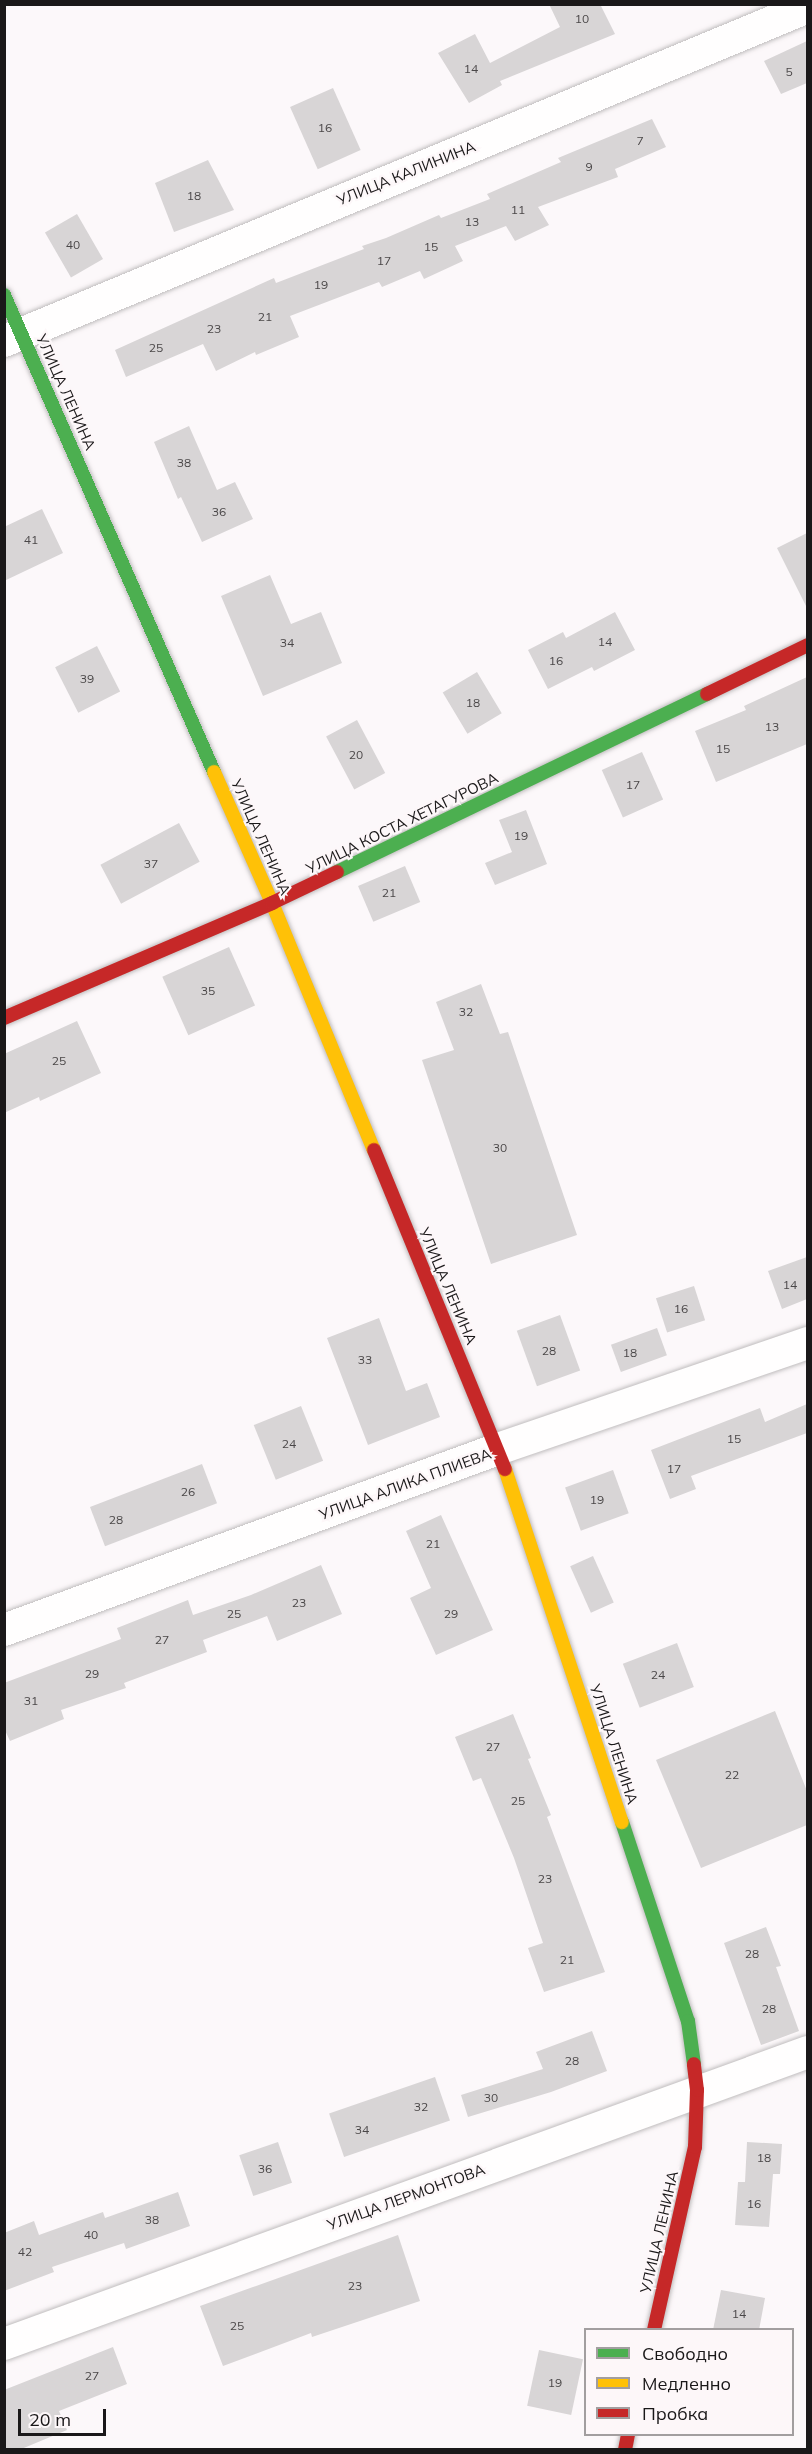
<!DOCTYPE html>
<meta charset="utf-8">
<style>
body{margin:0}
#map{position:relative;width:812px;height:2454px;overflow:hidden;background:#fcf8fa;font-family:Mulish,sans-serif}
div>[style]{position:absolute}
[style*='--x']{left:calc(var(--x)*1px);top:calc(var(--y)*1px);width:calc(var(--w)*1px);rotate:calc(var(--a)*1deg)}
.building>*{inset:0;background:#d8d5d6;transform-origin:0 0}
.roads{filter:drop-shadow(0 0 2px #c0bdbe) drop-shadow(0 0 2px #c0bdbe)}
.street>*{height:32px;margin:-16px;padding:0 16px;transform-origin:16px;border-radius:16px;background:#fffefe}
.fast>*{height:14px;margin:-7px;padding:0 7px;transform-origin:7px;border-radius:7px;background:#4caf50}
.slow>*{height:14px;margin:-7px;padding:0 7px;transform-origin:7px;border-radius:7px;background:#ffc107}
.jam>*{height:14px;margin:-7px;padding:0 7px;transform-origin:7px;border-radius:7px;background:#c62828}
span{translate:-50% -50%;white-space:nowrap;text-align:center;line-height:1.15;-webkit-text-stroke:4.5px #fdf7f9;paint-order:stroke}
.number-label{font-size:12px;color:#4a4748}
.number-label span{-webkit-text-stroke-width:0}
.street-label{font-size:15px;color:#1a1819}
.frame{position:absolute;inset:0;border:6px solid #1a1819;pointer-events:none}
.legend{position:absolute;left:584px;top:2328px;width:210px;height:108px;box-sizing:border-box;background:#fdf7f9;border:2px solid #a29e9f;margin:0;padding:8px 10px;list-style:none;font-size:18px;color:#1a1819}
.legend li{display:flex;align-items:center;gap:12px;height:30px}
.legend b{width:30px;border:2px solid #a29e9f}
.scale{position:absolute;left:18px;top:2409px;width:88px;height:27px;box-sizing:border-box;border:3px solid #1a1819;border-top:0;padding-left:8px;font-size:18px;line-height:21px;white-space:nowrap;color:#1a1819;-webkit-text-stroke:4px #fdf7f9;paint-order:stroke}
</style>
<div id="map">
<div class="building">
<i style="clip-path:polygon(549px 4px,600px 4px,615px 34px,500px 81px,502px 85px,469px 103px,438px 53px,475px 34px,490px 63px,560px 27px)"></i>
<i style="clip-path:polygon(807px 41px,807px 83px,781px 94px,764px 61px)"></i>
<i style="left:333px;top:88px;width:68px;height:47px;rotate:66deg"></i>
<i style="clip-path:polygon(652px 119px,666px 147px,615px 169px,618px 177px,538px 207px,549px 225px,515px 241px,506px 226px,455px 246px,463px 261px,424px 279px,420px 271px,382px 287px,379px 282px,290px 316px,299px 337px,256px 355px,255px 352px,216px 371px,203px 344px,126px 377px,115px 350px,274px 278px,276px 283px,364px 249px,362px 246px,386px 238px,439px 215px,441px 218px,490px 199px,487px 194px,561px 162px,558px 158px)"></i>
<i style="clip-path:polygon(208px 160px,234px 210px,174px 232px,155px 183px)"></i>
<i style="left:77px;top:214px;width:52px;height:37px;rotate:60deg"></i>
<i style="clip-path:polygon(189px 426px,217px 490px,235px 482px,253px 519px,202px 542px,181px 497px,178px 499px,154px 442px)"></i>
<i style="clip-path:polygon(42px 509px,63px 553px,4px 581px,4px 527px)"></i>
<i style="clip-path:polygon(807px 533px,807px 608px,777px 548px)"></i>
<i style="clip-path:polygon(270px 575px,291px 624px,321px 612px,342px 663px,263px 696px,221px 596px)"></i>
<i style="clip-path:polygon(615px 612px,635px 650px,594px 671px,592px 667px,548px 689px,528px 650px,563px 632px,566px 638px)"></i>
<i style="left:97px;top:646px;width:51px;height:47px;rotate:63deg"></i>
<i style="left:477px;top:672px;width:48px;height:40px;rotate:59deg"></i>
<i style="clip-path:polygon(807px 677px,807px 744px,716px 782px,695px 731px,746px 710px,744px 706px)"></i>
<i style="left:357px;top:720px;width:60px;height:35px;rotate:62deg"></i>
<i style="left:642px;top:752px;width:52px;height:44px;rotate:66deg"></i>
<i style="clip-path:polygon(526px 810px,547px 864px,495px 885px,485px 863px,512px 852px,499px 820px)"></i>
<i style="left:179px;top:823px;width:44px;height:89px;rotate:62deg"></i>
<i style="left:405px;top:866px;width:39px;height:51px;rotate:67deg"></i>
<i style="left:229px;top:947px;width:64px;height:73px;rotate:66deg"></i>
<i style="clip-path:polygon(481px 984px,500px 1034px,508px 1032px,577px 1235px,491px 1264px,422px 1060px,454px 1050px,436px 1002px)"></i>
<i style="clip-path:polygon(77px 1021px,101px 1073px,40px 1101px,39px 1097px,4px 1113px,4px 1054px)"></i>
<i style="clip-path:polygon(807px 1257px,807px 1299px,782px 1309px,768px 1271px)"></i>
<i style="left:694px;top:1286px;width:36px;height:40px;rotate:72deg"></i>
<i style="left:560px;top:1315px;width:59px;height:46px;rotate:70deg"></i>
<i style="clip-path:polygon(379px 1318px,406px 1391px,427px 1383px,440px 1417px,368px 1445px,327px 1338px)"></i>
<i style="left:657px;top:1328px;width:29px;height:49px;rotate:70deg"></i>
<i style="clip-path:polygon(807px 1404px,807px 1433px,691px 1476px,696px 1489px,670px 1499px,651px 1450px,760px 1408px,765px 1422px)"></i>
<i style="left:301px;top:1406px;width:59px;height:51px;rotate:68deg"></i>
<i style="left:202px;top:1464px;width:42px;height:120px;rotate:69deg"></i>
<i style="left:613px;top:1470px;width:46px;height:51px;rotate:70deg"></i>
<i style="clip-path:polygon(441px 1515px,493px 1630px,436px 1655px,410px 1598px,431px 1588px,406px 1531px)"></i>
<i style="left:593px;top:1556px;width:51px;height:25px;rotate:66deg"></i>
<i style="clip-path:polygon(321px 1565px,342px 1614px,277px 1641px,267px 1616px,203px 1640px,207px 1652px,124px 1683px,126px 1688px,61px 1710px,64px 1719px,10px 1741px,4px 1728px,4px 1683px,121px 1639px,117px 1628px,188px 1600px,193px 1615px,251px 1595px)"></i>
<i style="left:677px;top:1643px;width:47px;height:58px;rotate:69deg"></i>
<i style="clip-path:polygon(775px 1711px,807px 1791px,807px 1825px,701px 1868px,656px 1760px)"></i>
<i style="clip-path:polygon(513px 1714px,531px 1758px,528px 1759px,551px 1815px,547px 1817px,605px 1972px,544px 1992px,528px 1948px,543px 1943px,514px 1858px,481px 1778px,473px 1781px,455px 1737px)"></i>
<i style="clip-path:polygon(766px 1927px,781px 1966px,776px 1967px,799px 2031px,761px 2045px,724px 1943px)"></i>
<i style="clip-path:polygon(592px 2031px,607px 2071px,551px 2092px,468px 2117px,461px 2095px,543px 2069px,536px 2052px)"></i>
<i style="left:435px;top:2077px;width:46px;height:112px;rotate:71deg"></i>
<i style="left:278px;top:2142px;width:43px;height:41px;rotate:71deg"></i>
<i style="clip-path:polygon(747px 2142px,782px 2144px,780px 2174px,773px 2174px,769px 2227px,735px 2225px,738px 2182px,745px 2182px)"></i>
<i style="clip-path:polygon(178px 2192px,190px 2226px,126px 2249px,124px 2243px,52px 2267px,54px 2272px,4px 2291px,4px 2233px,34px 2221px,39px 2235px,103px 2212px,105px 2218px)"></i>
<i style="clip-path:polygon(398px 2235px,420px 2301px,312px 2337px,311px 2333px,223px 2366px,200px 2306px)"></i>
<i style="clip-path:polygon(721px 2290px,765px 2298px,759px 2330px,713px 2330px)"></i>
<i style="clip-path:polygon(113px 2347px,127px 2384px,59px 2411px,67px 2430px,19px 2450px,4px 2450px,4px 2390px)"></i>
<i style="left:539px;top:2350px;width:45px;height:57px;rotate:12deg"></i>
</div>
<div class="roads">
<div class="street">
<i style="--x:4;--y:341;--w:871;--a:-22.56"></i>
<i style="--x:4;--y:1630;--w:526;--a:-20.12"></i>
<i style="--x:498;--y:1449;--w:328;--a:-18.9"></i>
<i style="--x:4;--y:2344;--w:855;--a:-19.96"></i>
</div>
<div class="fast">
<i style="--x:4;--y:295;--w:521;--a:66.24"></i>
<i style="--x:337;--y:872;--w:411;--a:-25.7"></i>
<i style="--x:622;--y:1822;--w:210;--a:71.7"></i>
<i style="--x:688;--y:2021;--w:43;--a:82.1"></i>
</div>
<div class="slow">
<i style="--x:214;--y:772;--w:143;--a:66.1"></i>
<i style="--x:272;--y:903;--w:267;--a:67.6"></i>
<i style="--x:505;--y:1469;--w:372;--a:71.7"></i>
</div>
<div class="jam">
<i style="--x:707;--y:694;--w:112;--a:-25.9"></i>
<i style="--x:4;--y:1018;--w:292;--a:-23.2"></i>
<i style="--x:272;--y:903;--w:72;--a:-25.5"></i>
<i style="--x:374;--y:1150;--w:345;--a:67.7"></i>
<i style="--x:654;--y:2330;--w:188;--a:-77.4"></i>
<i style="--x:695;--y:2147;--w:57;--a:-88"></i>
<i style="--x:697;--y:2090;--w:26;--a:-97"></i>
<i style="--x:625;--y:2450;--w:16;--a:-79"></i>
</div>
</div>
<div class="number-label">
<span style="left:582px;top:19px">10</span>
<span style="left:471px;top:69px">14</span>
<span style="left:789px;top:72px">5</span>
<span style="left:325px;top:128px">16</span>
<span style="left:640px;top:141px">7</span>
<span style="left:589px;top:167px">9</span>
<span style="left:194px;top:196px">18</span>
<span style="left:518px;top:210px">11</span>
<span style="left:472px;top:222px">13</span>
<span style="left:73px;top:245px">40</span>
<span style="left:431px;top:247px">15</span>
<span style="left:384px;top:261px">17</span>
<span style="left:321px;top:285px">19</span>
<span style="left:265px;top:317px">21</span>
<span style="left:214px;top:329px">23</span>
<span style="left:156px;top:348px">25</span>
<span style="left:184px;top:463px">38</span>
<span style="left:219px;top:512px">36</span>
<span style="left:31px;top:540px">41</span>
<span style="left:605px;top:642px">14</span>
<span style="left:287px;top:643px">34</span>
<span style="left:556px;top:661px">16</span>
<span style="left:87px;top:679px">39</span>
<span style="left:473px;top:703px">18</span>
<span style="left:772px;top:727px">13</span>
<span style="left:723px;top:749px">15</span>
<span style="left:356px;top:755px">20</span>
<span style="left:633px;top:785px">17</span>
<span style="left:521px;top:836px">19</span>
<span style="left:151px;top:864px">37</span>
<span style="left:389px;top:893px">21</span>
<span style="left:208px;top:991px">35</span>
<span style="left:466px;top:1012px">32</span>
<span style="left:59px;top:1061px">25</span>
<span style="left:500px;top:1148px">30</span>
<span style="left:790px;top:1285px">14</span>
<span style="left:681px;top:1309px">16</span>
<span style="left:549px;top:1351px">28</span>
<span style="left:630px;top:1353px">18</span>
<span style="left:365px;top:1360px">33</span>
<span style="left:734px;top:1439px">15</span>
<span style="left:289px;top:1444px">24</span>
<span style="left:674px;top:1469px">17</span>
<span style="left:188px;top:1492px">26</span>
<span style="left:597px;top:1500px">19</span>
<span style="left:116px;top:1520px">28</span>
<span style="left:433px;top:1544px">21</span>
<span style="left:299px;top:1603px">23</span>
<span style="left:234px;top:1614px">25</span>
<span style="left:451px;top:1614px">29</span>
<span style="left:162px;top:1640px">27</span>
<span style="left:92px;top:1674px">29</span>
<span style="left:658px;top:1675px">24</span>
<span style="left:31px;top:1701px">31</span>
<span style="left:493px;top:1747px">27</span>
<span style="left:732px;top:1775px">22</span>
<span style="left:518px;top:1801px">25</span>
<span style="left:545px;top:1879px">23</span>
<span style="left:752px;top:1954px">28</span>
<span style="left:567px;top:1960px">21</span>
<span style="left:769px;top:2009px">28</span>
<span style="left:572px;top:2061px">28</span>
<span style="left:491px;top:2098px">30</span>
<span style="left:421px;top:2107px">32</span>
<span style="left:362px;top:2130px">34</span>
<span style="left:764px;top:2158px">18</span>
<span style="left:265px;top:2169px">36</span>
<span style="left:754px;top:2204px">16</span>
<span style="left:152px;top:2220px">38</span>
<span style="left:91px;top:2235px">40</span>
<span style="left:25px;top:2252px">42</span>
<span style="left:355px;top:2286px">23</span>
<span style="left:739px;top:2314px">14</span>
<span style="left:237px;top:2326px">25</span>
<span style="left:92px;top:2376px">27</span>
<span style="left:555px;top:2383px">19</span>
</div>
<div class="street-label">
<span style="left:406px;top:173px;rotate:-22deg">УЛИЦА КАЛИНИНА</span>
<span style="left:66px;top:392px;rotate:66deg">УЛИЦА ЛЕНИНА</span>
<span style="left:402px;top:823px;rotate:-26deg">УЛИЦА КОСТА ХЕТАГУРОВА</span>
<span style="left:261px;top:837px;rotate:66deg">УЛИЦА ЛЕНИНА</span>
<span style="left:448px;top:1286px;rotate:67deg">УЛИЦА ЛЕНИНА</span>
<span style="left:405px;top:1484px;rotate:-20deg">УЛИЦА АЛИКА ПЛИЕВА</span>
<span style="left:614px;top:1744px;rotate:72deg">УЛИЦА ЛЕНИНА</span>
<span style="left:406px;top:2197px;rotate:-20deg">УЛИЦА ЛЕРМОНТОВА</span>
<span style="left:659px;top:2232px;rotate:-77deg">УЛИЦА ЛЕНИНА</span>
</div>
<div class="frame"></div>
<ul class="legend">
<li><b style="height:8px;background:#4caf50"></b>Свободно</li>
<li><b style="height:8px;background:#ffc107"></b>Медленно</li>
<li><b style="height:8px;background:#c62828"></b>Пробка</li>
</ul>
<div class="scale">20 m</div>
</div>
